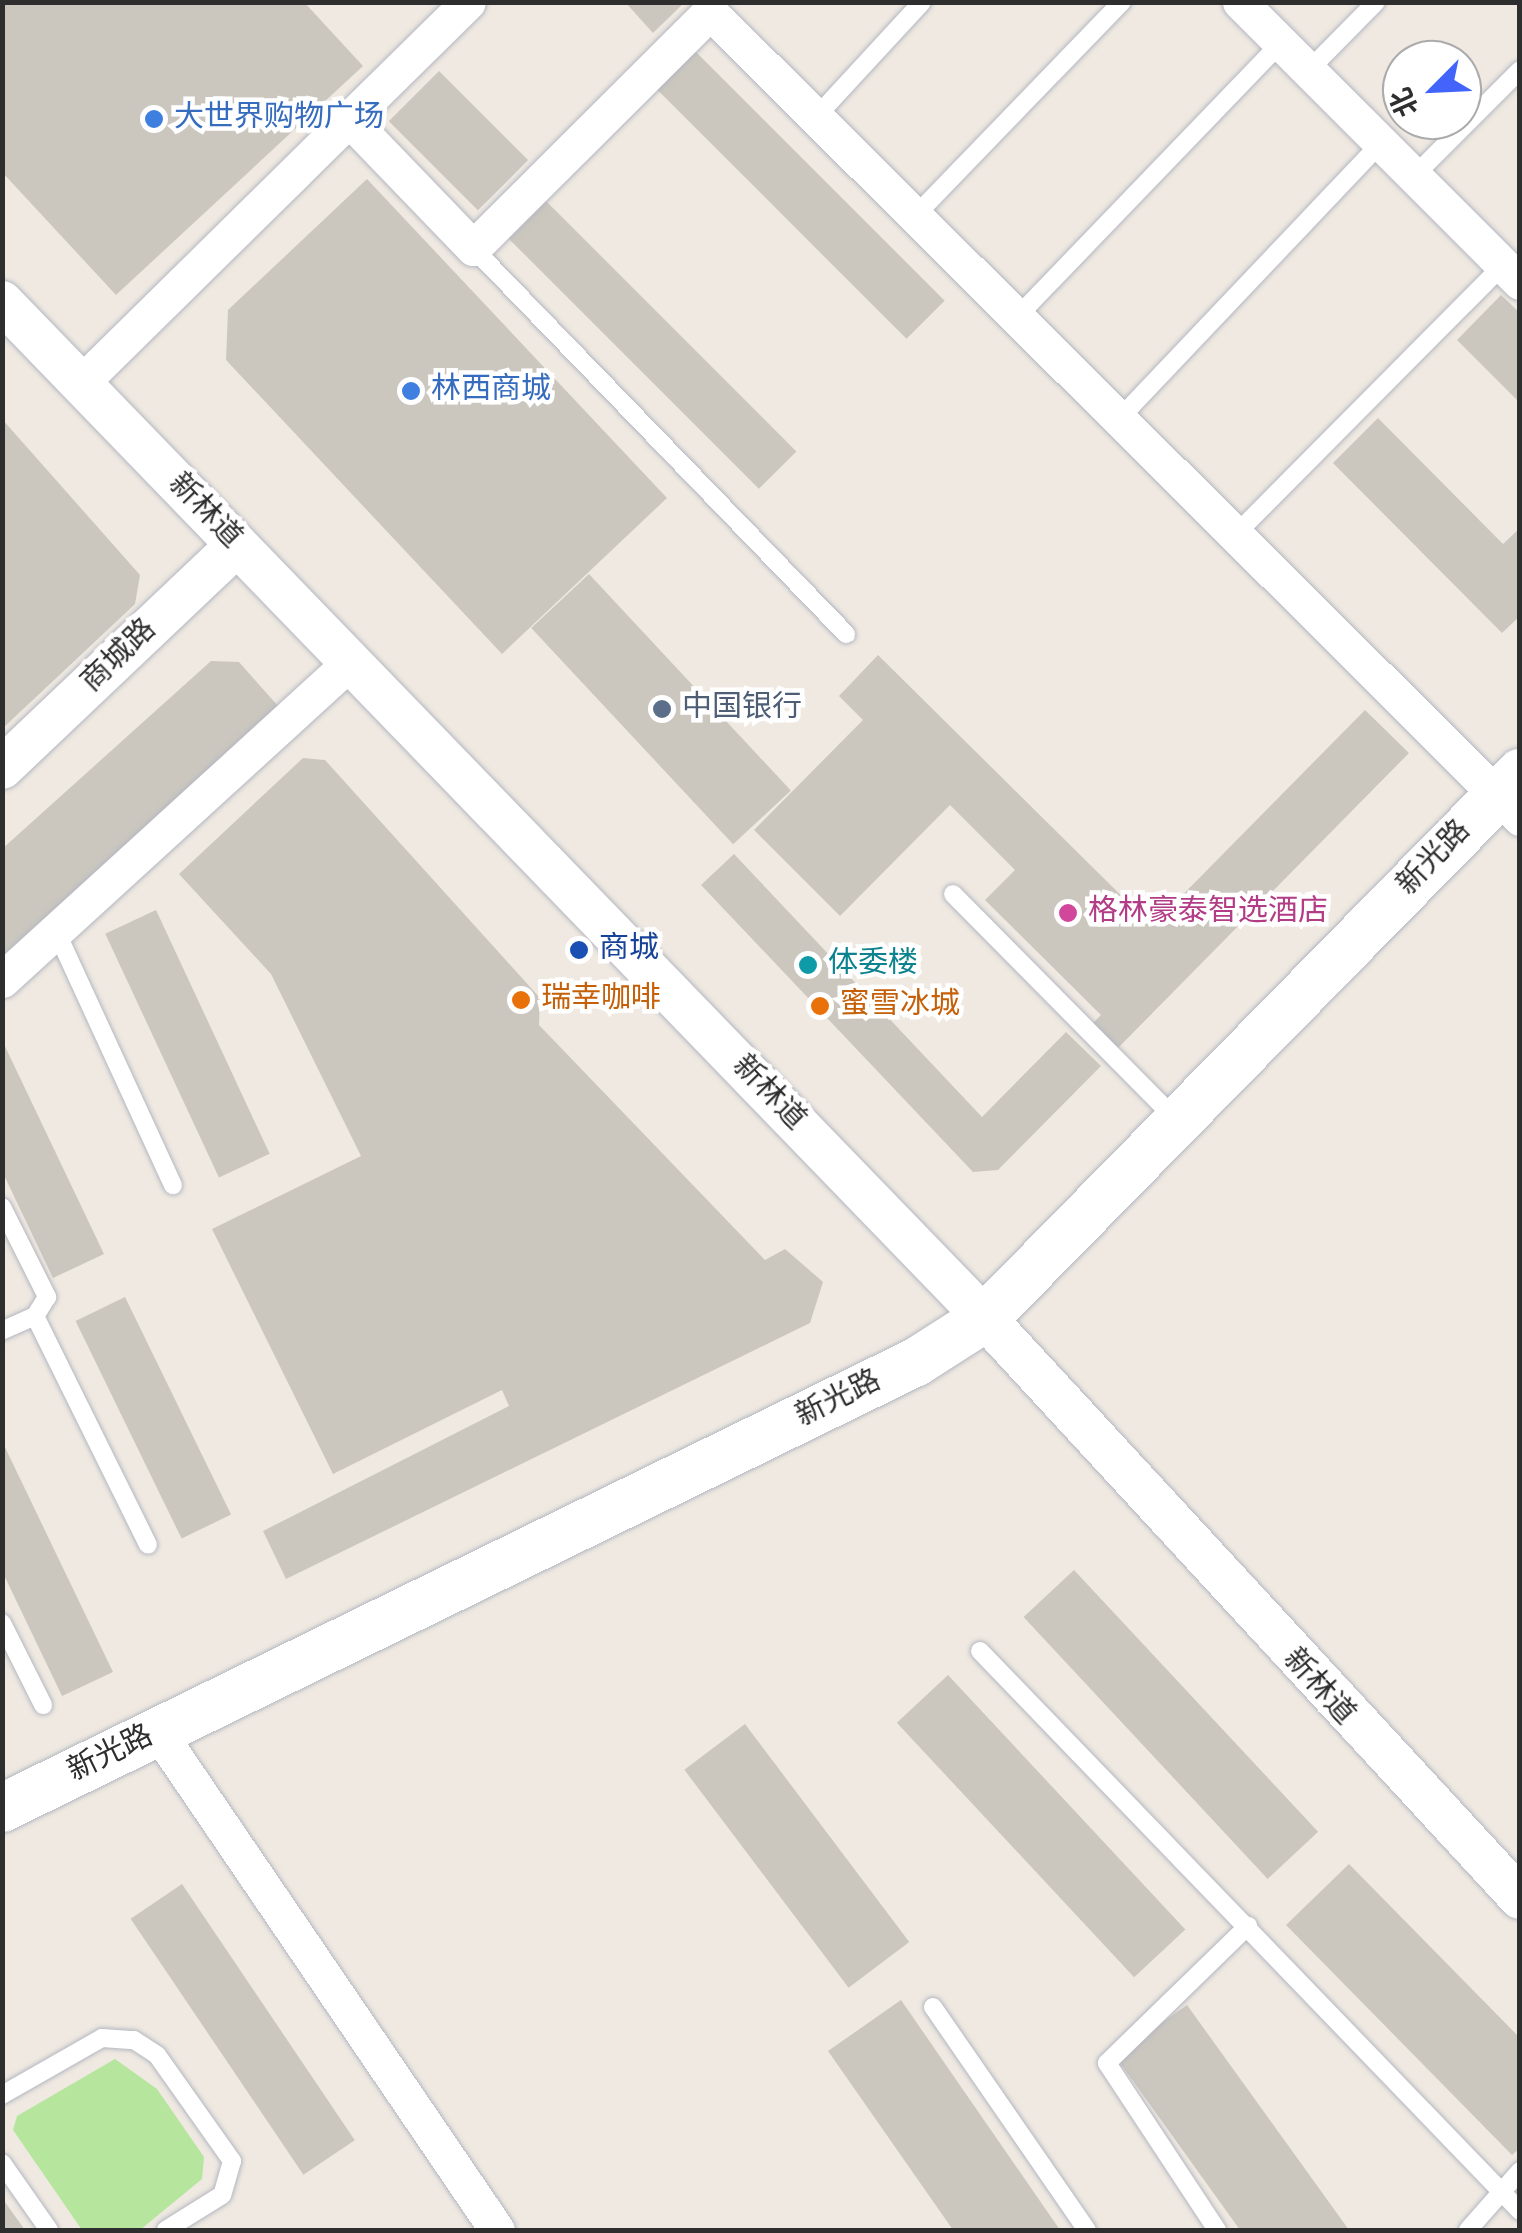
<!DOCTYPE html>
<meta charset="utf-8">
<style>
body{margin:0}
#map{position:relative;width:1522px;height:2233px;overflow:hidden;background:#efe9e1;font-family:Overpass,"Noto Sans SC",sans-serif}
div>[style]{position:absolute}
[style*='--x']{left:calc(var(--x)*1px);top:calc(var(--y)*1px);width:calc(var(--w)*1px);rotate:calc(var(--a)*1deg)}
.green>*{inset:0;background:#b6e59e}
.building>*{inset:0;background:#cbc7bf;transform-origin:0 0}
.roads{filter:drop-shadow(0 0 2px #b4b7c1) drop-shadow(0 0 2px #b4b7c1)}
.service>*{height:18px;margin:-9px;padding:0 9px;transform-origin:9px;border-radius:9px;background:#fff}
.minor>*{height:35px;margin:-17.5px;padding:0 17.5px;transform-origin:17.5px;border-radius:17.5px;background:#fff}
.tertiary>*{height:42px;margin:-21px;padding:0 21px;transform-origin:21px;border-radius:21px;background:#fff}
.secondary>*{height:48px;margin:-24px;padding:0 24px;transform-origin:24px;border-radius:24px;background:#fff}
.dots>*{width:28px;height:28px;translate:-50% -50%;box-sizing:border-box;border:5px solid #fff;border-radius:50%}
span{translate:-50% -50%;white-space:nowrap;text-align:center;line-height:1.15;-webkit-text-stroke:9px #fff;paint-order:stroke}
.shop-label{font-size:30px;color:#366cbe}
.left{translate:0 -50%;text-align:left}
.street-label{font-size:30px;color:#2e2e2e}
.service-label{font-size:30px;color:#4e5e75}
.hotel-label{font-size:30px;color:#b23c85}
.transit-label{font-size:30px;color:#164399}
.culture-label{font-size:30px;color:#0d838f}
.food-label{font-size:30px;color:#c56008}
.frame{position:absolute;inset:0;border:5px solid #2e2e2e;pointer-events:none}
.north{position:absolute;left:1382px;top:40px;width:100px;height:100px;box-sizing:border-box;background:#fff;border:2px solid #ababab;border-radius:50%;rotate:246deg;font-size:28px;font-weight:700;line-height:40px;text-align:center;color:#2e2e2e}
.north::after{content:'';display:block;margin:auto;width:35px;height:45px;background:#4264fb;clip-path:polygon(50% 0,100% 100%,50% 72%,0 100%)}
</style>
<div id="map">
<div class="green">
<i style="clip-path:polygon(115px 2059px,157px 2089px,204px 2157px,202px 2179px,140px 2230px,82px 2230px,13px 2130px,17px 2116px)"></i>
</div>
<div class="building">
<i style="clip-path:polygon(2px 2px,304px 2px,363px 66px,116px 295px,2px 172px)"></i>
<i style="clip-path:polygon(625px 2px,685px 2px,653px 33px)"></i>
<i style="left:688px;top:44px;width:363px;height:54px;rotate:45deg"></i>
<i style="left:439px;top:71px;width:126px;height:71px;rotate:45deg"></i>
<i style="clip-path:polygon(367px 179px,667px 498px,502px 654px,226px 360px,228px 310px)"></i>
<i style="left:539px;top:194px;width:364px;height:53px;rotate:45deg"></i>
<i style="clip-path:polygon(1501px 295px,1520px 313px,1520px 403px,1457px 340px)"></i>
<i style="clip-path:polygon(1378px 418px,1503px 544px,1520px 528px,1520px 616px,1502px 633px,1333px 463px)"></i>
<i style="clip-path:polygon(2px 419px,140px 575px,135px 604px,2px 729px)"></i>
<i style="left:589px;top:574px;width:296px;height:79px;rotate:47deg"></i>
<i style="clip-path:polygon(878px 655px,1152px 926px,1365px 710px,1409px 753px,1116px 1050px,1091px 1025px,1101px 1015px,985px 900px,1015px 870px,950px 805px,840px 916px,754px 830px,863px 720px,839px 696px)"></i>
<i style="clip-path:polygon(211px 661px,239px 662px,279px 707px,2px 956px,2px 849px)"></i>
<i style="clip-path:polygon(303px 758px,325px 760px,540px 998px,539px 1025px,765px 1260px,785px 1249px,823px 1282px,810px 1323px,286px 1579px,263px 1531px,509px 1406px,502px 1390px,333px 1474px,212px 1229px,361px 1156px,271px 974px,179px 874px)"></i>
<i style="clip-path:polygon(734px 854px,982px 1117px,1066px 1032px,1101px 1066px,998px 1170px,973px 1172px,701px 885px)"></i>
<i style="left:156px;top:910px;width:269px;height:56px;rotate:65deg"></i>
<i style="clip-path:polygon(2px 1040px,104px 1254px,53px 1278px,2px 1171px)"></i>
<i style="left:125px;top:1297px;width:242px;height:55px;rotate:64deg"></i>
<i style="clip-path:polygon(2px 1441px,113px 1672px,62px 1696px,2px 1571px)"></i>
<i style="left:1074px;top:1570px;width:358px;height:69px;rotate:47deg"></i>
<i style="left:948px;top:1675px;width:348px;height:70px;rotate:47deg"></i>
<i style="left:745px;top:1724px;width:273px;height:76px;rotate:53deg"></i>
<i style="clip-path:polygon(1349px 1864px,1520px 2038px,1520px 2148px,1512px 2155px,1286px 1925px)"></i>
<i style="left:182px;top:1884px;width:309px;height:62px;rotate:56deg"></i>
<i style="clip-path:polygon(901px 2000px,1060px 2230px,953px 2230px,828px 2051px)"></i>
<i style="clip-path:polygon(1187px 2005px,1349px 2230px,1240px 2230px,1115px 2056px)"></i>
<i style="clip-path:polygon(2px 2198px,25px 2230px,2px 2230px)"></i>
</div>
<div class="roads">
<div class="service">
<i style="--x:1308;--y:71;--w:97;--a:-45.4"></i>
<i style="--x:816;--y:117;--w:156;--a:-47.3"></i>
<i style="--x:1414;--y:176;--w:150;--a:-45"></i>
<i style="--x:915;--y:216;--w:298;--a:-46"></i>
<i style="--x:473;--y:248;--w:537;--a:45.98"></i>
<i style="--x:1017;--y:317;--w:380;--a:-46.1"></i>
<i style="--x:1119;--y:419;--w:381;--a:-46.5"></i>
<i style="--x:1234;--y:536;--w:382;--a:-45.2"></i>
<i style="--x:953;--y:894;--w:320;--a:45.3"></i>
<i style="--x:56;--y:931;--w:280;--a:65.3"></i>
<i style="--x:2;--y:1207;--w:101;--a:63.4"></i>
<i style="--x:47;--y:1297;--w:22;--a:122"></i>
<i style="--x:35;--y:1316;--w:36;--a:156"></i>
<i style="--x:35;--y:1316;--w:255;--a:63.7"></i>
<i style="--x:2;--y:1623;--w:92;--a:63.4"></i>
<i style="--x:980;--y:1651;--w:778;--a:46.04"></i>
<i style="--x:933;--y:2007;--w:271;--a:55.4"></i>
<i style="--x:2;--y:2095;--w:115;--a:-29.7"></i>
<i style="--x:102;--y:2038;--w:32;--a:4"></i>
<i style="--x:134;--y:2040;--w:27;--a:33"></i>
<i style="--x:157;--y:2055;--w:130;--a:54.7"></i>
<i style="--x:232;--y:2161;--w:35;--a:106"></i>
<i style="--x:222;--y:2195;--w:66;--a:148"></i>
<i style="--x:2;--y:2163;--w:82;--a:55"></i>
<i style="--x:1217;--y:2230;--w:200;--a:-123.4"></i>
<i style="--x:1107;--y:2063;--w:197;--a:-44.2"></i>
<i style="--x:1468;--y:2230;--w:79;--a:-48.6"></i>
</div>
<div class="minor">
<i style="--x:1240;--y:2;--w:396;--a:45"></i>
<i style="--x:349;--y:119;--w:179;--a:46.1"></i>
<i style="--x:473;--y:248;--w:334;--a:-44.9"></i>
<i style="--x:710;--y:12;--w:1143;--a:44.86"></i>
<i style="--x:80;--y:384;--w:544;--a:-44.55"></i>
<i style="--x:2;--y:980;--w:471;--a:-42.4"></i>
<i style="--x:158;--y:1732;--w:602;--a:55.76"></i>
</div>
<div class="tertiary">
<i style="--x:2;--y:302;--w:1414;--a:45.95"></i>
<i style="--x:985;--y:1318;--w:789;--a:47.31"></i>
<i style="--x:2;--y:768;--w:324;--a:-43.5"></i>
</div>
<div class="secondary">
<i style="--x:2;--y:1808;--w:1017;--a:-26.01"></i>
<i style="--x:916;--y:1362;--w:82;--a:-32.5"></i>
<i style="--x:985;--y:1318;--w:764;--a:-45.53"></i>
</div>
</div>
<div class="dots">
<i style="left:154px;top:119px;background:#3f7fe0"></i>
<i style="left:411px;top:391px;background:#3f7fe0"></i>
<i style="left:662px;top:709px;background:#5c6f8a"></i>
<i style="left:1068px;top:913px;background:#d1479c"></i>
<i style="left:579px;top:950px;background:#1a4fb4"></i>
<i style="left:808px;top:965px;background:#0f9aa8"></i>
<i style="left:521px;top:1000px;background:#e8710a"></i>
<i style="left:820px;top:1006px;background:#e8710a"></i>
</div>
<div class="shop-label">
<span class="left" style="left:174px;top:119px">大世界购物广场</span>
<span class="left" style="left:431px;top:391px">林西商城</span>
</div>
<div class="street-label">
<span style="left:204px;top:512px;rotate:46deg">新林道</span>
<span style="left:120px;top:657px;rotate:-44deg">商城路</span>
<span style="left:1435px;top:859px;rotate:-46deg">新光路</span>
<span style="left:768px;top:1094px;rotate:46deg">新林道</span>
<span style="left:839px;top:1400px;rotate:-26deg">新光路</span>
<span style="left:1318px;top:1688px;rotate:48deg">新林道</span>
<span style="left:111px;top:1755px;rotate:-26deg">新光路</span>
</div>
<div class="service-label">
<span class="left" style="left:682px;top:709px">中国银行</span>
</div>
<div class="hotel-label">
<span class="left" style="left:1088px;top:913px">格林豪泰智选酒店</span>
</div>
<div class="transit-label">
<span class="left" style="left:599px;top:950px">商城</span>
</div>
<div class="culture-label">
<span class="left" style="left:828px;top:965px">体委楼</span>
</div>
<div class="food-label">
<span class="left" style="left:541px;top:1000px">瑞幸咖啡</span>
<span class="left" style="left:840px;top:1006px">蜜雪冰城</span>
</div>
<div class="frame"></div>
<div class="north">北</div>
</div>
